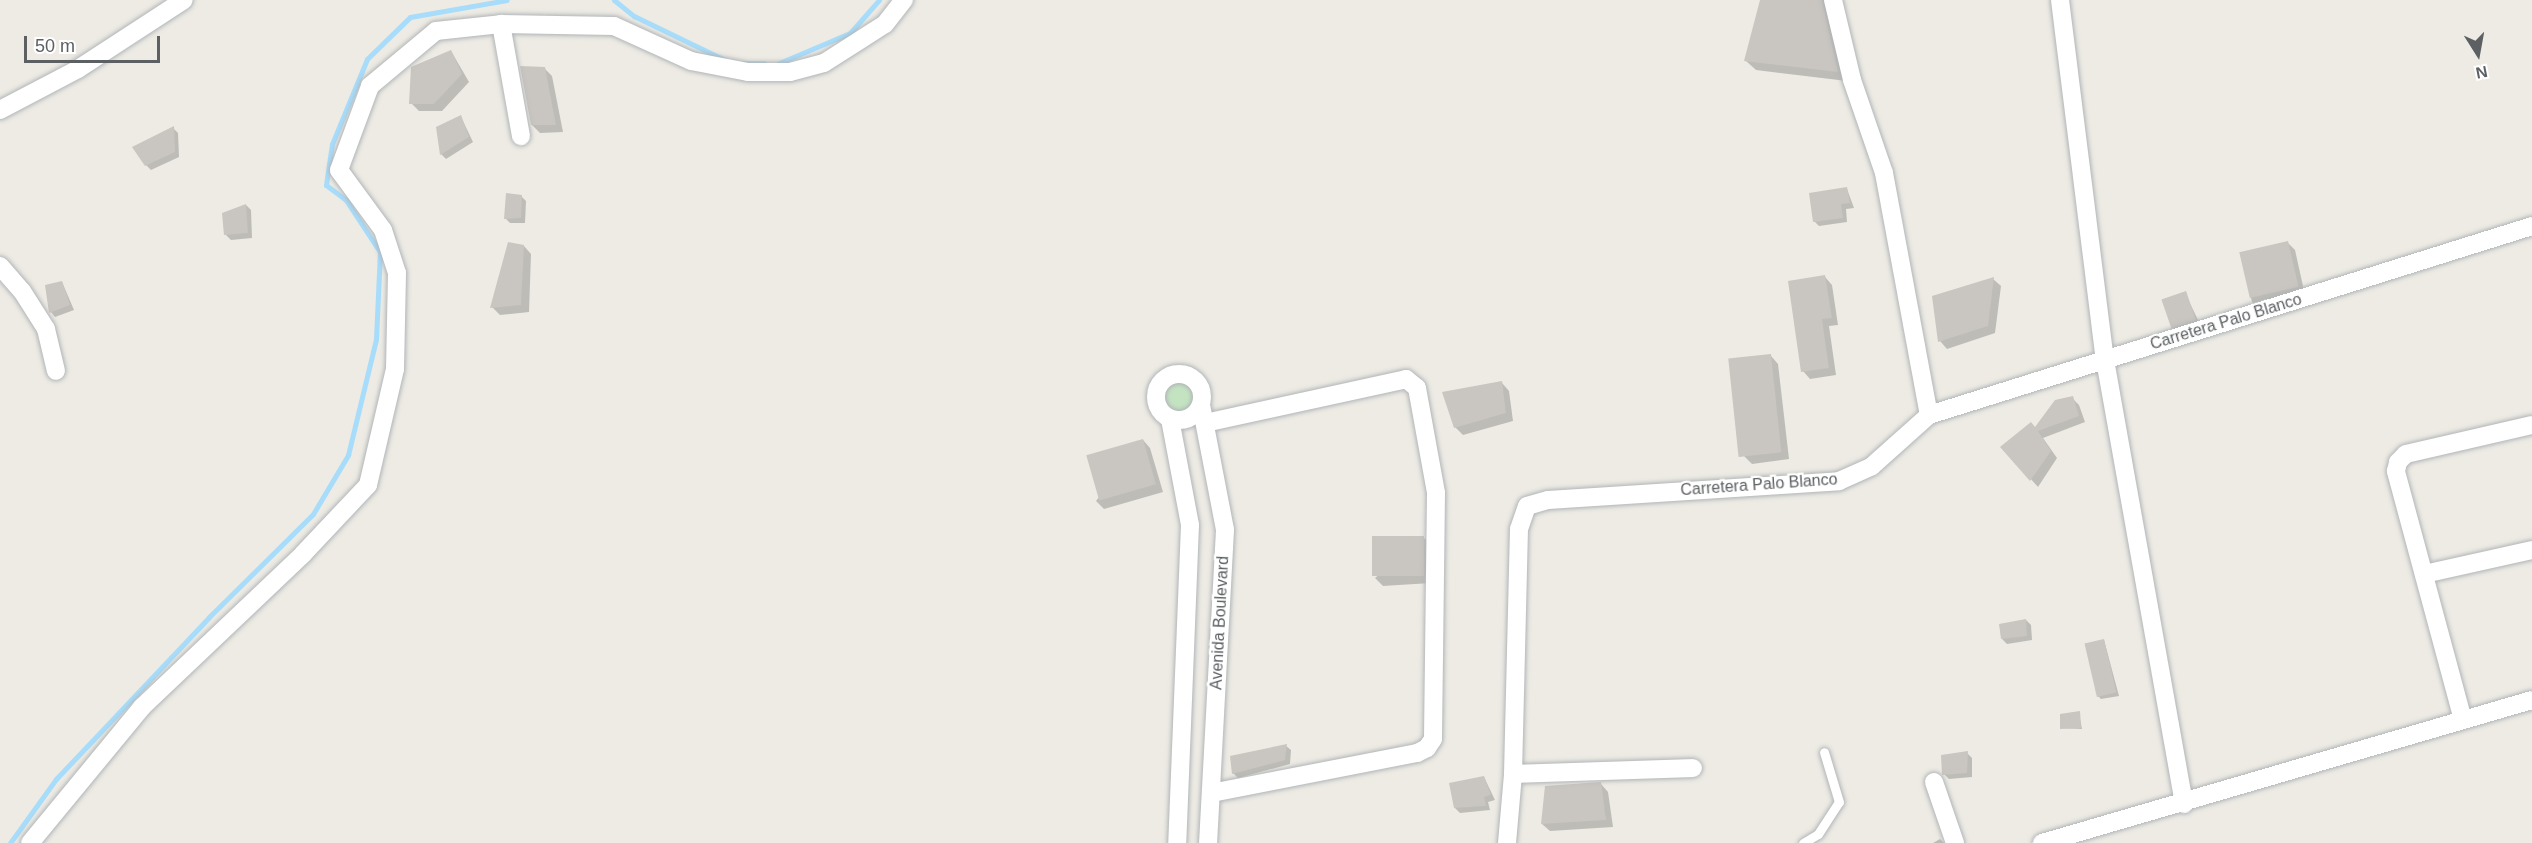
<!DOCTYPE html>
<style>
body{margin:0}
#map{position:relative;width:2532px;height:843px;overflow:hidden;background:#edebe4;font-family:Helvetica,sans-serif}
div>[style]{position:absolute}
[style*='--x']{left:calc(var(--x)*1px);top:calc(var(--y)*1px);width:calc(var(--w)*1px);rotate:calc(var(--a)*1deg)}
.green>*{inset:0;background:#c4e4c1}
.round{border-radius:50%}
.shadow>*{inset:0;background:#0003}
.stream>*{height:5px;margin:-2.5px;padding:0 2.5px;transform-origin:2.5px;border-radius:2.5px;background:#a7dcfa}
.building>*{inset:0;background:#c9c5c0;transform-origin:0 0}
.roads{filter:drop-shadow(0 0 2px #b1b5b8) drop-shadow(0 0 2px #b1b5b8)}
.service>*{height:9px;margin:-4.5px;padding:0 4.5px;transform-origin:4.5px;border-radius:4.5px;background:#fff}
.minor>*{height:18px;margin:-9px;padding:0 9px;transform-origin:9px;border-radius:9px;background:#fff}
.minor>.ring{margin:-9px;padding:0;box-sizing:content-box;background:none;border:18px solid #fff;border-radius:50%}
span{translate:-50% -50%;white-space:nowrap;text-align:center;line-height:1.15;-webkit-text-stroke:4.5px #fff;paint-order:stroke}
.street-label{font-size:16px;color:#5c6063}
.north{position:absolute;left:2448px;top:24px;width:60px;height:60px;-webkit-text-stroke:4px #fff;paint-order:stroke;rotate:169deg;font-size:16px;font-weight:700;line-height:24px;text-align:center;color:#5c6063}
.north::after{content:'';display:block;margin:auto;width:21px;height:27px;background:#5c6063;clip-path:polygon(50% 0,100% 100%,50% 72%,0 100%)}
.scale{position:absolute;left:24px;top:36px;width:136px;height:27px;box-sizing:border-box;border:3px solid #5c6063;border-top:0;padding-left:8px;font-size:18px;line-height:21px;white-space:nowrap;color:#5c6063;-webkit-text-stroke:4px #fff;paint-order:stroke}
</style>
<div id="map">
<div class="green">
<i class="round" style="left:1160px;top:378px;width:38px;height:38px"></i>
</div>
<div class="shadow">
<i style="clip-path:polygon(1761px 0,1829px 0,1847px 81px,1756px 70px,1745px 60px)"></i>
<i style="clip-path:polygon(451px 51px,469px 82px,442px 111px,419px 111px,411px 103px)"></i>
<i style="clip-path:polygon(544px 68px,552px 76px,563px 132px,540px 133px,532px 125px)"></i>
<i style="clip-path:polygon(461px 117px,473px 142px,446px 159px,441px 154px,437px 127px)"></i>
<i style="clip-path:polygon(173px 128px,178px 133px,179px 157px,151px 170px,146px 165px)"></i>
<i style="clip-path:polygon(1847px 189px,1854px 208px,1846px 209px,1847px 222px,1819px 226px,1814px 221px)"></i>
<i style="clip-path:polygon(521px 196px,526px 201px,525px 223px,510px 223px,505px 218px)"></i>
<i style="clip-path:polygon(246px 205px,251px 210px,252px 238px,231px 240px,226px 235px)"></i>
<i style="clip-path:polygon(2288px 243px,2295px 250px,2305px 295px,2259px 309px,2252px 302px,2241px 253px)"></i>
<i style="clip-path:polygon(524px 246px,531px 254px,529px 312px,500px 315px,492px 307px)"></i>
<i style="clip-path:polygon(1825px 277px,1832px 285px,1838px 325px,1829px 326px,1836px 375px,1810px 379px,1803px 371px)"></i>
<i style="clip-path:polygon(1993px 279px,2001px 286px,1995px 333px,1947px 349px,1940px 341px)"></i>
<i style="clip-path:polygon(62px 282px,74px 310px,55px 317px,51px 312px)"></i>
<i style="clip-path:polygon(2185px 293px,2200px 324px,2177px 332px,2172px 327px)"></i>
<i style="clip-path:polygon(1771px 356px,1778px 364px,1789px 459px,1752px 464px,1744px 456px)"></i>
<i style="clip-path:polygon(1502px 383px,1509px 391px,1513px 421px,1463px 435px,1455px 427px)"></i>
<i style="clip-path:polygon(2072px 398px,2079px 405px,2085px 422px,2043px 438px,2057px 458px,2038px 487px,2002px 447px,2036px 428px)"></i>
<i style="clip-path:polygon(1143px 440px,1150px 448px,1163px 492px,1104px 509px,1096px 501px)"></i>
<i style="clip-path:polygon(1424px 538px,1431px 545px,1431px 583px,1383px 586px,1375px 578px)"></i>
<i style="clip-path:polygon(2026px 620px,2031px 625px,2032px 640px,2007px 644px,2002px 639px)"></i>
<i style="clip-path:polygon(2104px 640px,2119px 696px,2101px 699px,2097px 695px)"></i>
<i style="clip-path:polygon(2079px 713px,2082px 729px,2061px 728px)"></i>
<i style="clip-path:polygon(1286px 746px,1291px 750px,1290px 764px,1238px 778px,1233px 773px)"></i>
<i style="clip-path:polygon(1967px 753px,1972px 758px,1972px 777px,1949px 779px,1944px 774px)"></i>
<i style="clip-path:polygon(1484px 777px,1495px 800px,1488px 802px,1490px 810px,1460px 813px,1455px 808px)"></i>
<i style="clip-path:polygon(1601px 784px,1608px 792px,1613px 827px,1550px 831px,1542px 824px)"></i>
<i style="clip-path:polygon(1940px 839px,1944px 843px,1933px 843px)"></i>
</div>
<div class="stream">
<i style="--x:614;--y:0;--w:26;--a:39"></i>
<i style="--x:634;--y:16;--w:101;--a:25.8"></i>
<i style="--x:743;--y:63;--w:21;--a:0"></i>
<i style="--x:779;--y:63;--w:77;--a:-22.9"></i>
<i style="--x:850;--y:33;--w:44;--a:-48.7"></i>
<i style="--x:10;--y:843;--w:79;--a:-54.3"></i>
<i style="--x:56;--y:779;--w:223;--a:-46.6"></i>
<i style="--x:209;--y:617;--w:146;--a:-44.7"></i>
<i style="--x:313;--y:514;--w:69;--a:-59.3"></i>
<i style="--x:348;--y:455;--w:119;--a:-76.4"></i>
<i style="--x:376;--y:339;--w:87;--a:-87.4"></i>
<i style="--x:380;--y:252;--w:62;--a:-123.2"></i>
<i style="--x:346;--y:200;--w:25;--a:-143"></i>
<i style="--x:326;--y:185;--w:41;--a:-81.7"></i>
<i style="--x:332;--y:144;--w:92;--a:-67.6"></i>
<i style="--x:367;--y:59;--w:60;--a:-44.3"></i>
<i style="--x:410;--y:17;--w:98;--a:-9.9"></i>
</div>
<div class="building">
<i style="clip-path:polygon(1760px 0,1822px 0,1838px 72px,1744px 61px)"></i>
<i style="clip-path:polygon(451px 50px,462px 74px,434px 104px,409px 104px,411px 67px)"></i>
<i style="clip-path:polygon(520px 66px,545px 67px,556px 125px,531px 125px)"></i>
<i style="clip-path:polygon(461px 115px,469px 137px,440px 155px,436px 127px)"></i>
<i style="clip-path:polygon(174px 126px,175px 152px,145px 166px,132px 147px)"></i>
<i style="clip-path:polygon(1847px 187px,1850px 203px,1841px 204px,1843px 218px,1813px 222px,1809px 193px)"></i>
<i style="clip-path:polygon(506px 193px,522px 195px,521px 218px,504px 219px)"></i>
<i style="clip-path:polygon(246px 204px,248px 233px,224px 235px,222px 213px)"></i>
<i style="left:2288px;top:241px;width:47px;height:50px;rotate:77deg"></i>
<i style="clip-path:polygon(508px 242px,524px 245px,521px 305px,490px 308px)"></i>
<i style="clip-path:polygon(1825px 275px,1832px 318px,1822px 319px,1829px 368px,1801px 372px,1788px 281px)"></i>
<i style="clip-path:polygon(1994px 277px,1988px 326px,1938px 342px,1932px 296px)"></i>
<i style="clip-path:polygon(62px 281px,70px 305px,49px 313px,45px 285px)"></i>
<i style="left:2186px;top:291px;width:31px;height:26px;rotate:71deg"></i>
<i style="left:1771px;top:354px;width:99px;height:43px;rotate:84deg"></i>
<i style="clip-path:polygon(1502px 381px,1506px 413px,1454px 428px,1442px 392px)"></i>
<i style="clip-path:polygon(2073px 396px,2079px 416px,2038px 431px,2051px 451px,2030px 481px,2000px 447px,2031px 422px,2035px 427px,2055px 400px)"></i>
<i style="left:1143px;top:439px;width:47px;height:59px;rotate:74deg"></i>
<i style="left:1424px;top:536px;width:40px;height:52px;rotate:90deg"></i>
<i style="clip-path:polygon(2026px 619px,2027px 636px,2001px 639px,1999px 624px)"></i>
<i style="left:2104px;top:639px;width:55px;height:20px;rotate:77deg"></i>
<i style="clip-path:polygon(2080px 711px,2081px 728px,2060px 729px,2060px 714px)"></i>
<i style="clip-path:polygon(1287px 744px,1285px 760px,1232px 774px,1230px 756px)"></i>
<i style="clip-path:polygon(1968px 751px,1967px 773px,1942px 775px,1941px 755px)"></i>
<i style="clip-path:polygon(1484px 776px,1491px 795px,1484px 797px,1486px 806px,1454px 808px,1449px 783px)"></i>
<i style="clip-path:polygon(1601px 782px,1606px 820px,1541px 824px,1545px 786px)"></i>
</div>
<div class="roads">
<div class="service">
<i style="--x:1803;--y:843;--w:17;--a:-31"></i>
<i style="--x:1818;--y:834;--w:38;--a:-57"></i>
<i style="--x:1839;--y:802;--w:52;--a:-106.7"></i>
</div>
<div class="minor">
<i style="--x:1833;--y:0;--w:82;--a:76.6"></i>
<i style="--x:1852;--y:80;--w:98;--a:71"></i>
<i style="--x:1884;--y:173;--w:246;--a:79.5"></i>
<i style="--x:2060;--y:0;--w:363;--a:82.9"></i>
<i style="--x:2105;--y:360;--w:451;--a:79.9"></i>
<i style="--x:501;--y:24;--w:114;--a:79.9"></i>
<i style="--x:0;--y:110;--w:88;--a:-27.7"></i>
<i style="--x:78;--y:69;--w:126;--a:-33.1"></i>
<i style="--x:0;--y:266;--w:33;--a:49"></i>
<i style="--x:22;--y:291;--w:45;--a:57.7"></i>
<i style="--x:46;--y:329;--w:43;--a:76.6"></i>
<i class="ring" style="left:1156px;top:374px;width:28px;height:28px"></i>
<i style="--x:1201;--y:405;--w:127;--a:79.1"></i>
<i style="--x:1225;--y:530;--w:313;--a:93.1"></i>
<i style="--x:1170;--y:419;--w:108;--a:79.3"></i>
<i style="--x:1190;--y:525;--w:318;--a:92.3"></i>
<i style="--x:1205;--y:423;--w:206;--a:-12.3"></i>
<i style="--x:1406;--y:379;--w:14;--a:39"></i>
<i style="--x:1417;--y:388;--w:107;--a:79.7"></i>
<i style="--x:1436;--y:493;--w:246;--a:90.7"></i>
<i style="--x:1433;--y:739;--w:11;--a:124"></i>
<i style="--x:1427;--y:748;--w:11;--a:153"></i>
<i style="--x:1417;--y:753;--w:209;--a:169"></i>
<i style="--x:2424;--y:574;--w:111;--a:-12.5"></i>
<i style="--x:2463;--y:720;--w:258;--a:-105.1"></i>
<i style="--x:2396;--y:471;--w:9;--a:-77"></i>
<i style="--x:2398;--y:462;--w:11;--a:-45"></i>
<i style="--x:2406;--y:454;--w:129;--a:-13"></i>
<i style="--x:1513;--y:774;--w:180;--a:-1.9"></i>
<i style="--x:1934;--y:782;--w:65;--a:71"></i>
<i style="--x:30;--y:843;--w:176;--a:-50.5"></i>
<i style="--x:142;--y:707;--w:222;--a:-43.5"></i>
<i style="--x:303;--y:554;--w:95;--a:-46.7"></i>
<i style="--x:368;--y:485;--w:119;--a:-76.9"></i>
<i style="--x:395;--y:369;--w:96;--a:-88.8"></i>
<i style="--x:397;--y:273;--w:45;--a:-108"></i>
<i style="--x:383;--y:230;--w:74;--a:-126.3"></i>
<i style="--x:339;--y:170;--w:90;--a:-69.7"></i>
<i style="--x:370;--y:86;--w:86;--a:-39.8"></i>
<i style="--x:436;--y:31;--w:65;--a:-6.1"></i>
<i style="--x:501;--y:24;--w:113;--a:1"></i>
<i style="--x:614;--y:26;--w:85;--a:24.4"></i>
<i style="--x:691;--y:61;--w:58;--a:10.9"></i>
<i style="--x:748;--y:72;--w:42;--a:0"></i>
<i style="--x:790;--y:72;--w:35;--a:-15"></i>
<i style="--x:824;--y:63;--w:72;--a:-32.6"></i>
<i style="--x:885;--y:24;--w:31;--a:-52"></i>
<i style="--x:1507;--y:843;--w:69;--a:-85"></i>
<i style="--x:1513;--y:774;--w:245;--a:-88.6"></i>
<i style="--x:1519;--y:529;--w:24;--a:-71"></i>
<i style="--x:1527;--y:506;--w:22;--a:-16"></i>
<i style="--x:1548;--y:500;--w:292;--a:-3.7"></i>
<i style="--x:1839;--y:481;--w:36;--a:-24"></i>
<i style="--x:1872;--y:466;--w:76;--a:-41.8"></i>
<i style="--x:1929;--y:415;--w:632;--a:-17.4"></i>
<i style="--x:2042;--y:843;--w:510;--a:-16.27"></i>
</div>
</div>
<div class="street-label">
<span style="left:2226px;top:322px;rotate:-17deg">Carretera Palo Blanco</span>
<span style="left:1759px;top:485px;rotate:-4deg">Carretera Palo Blanco</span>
<span style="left:1220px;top:623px;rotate:-87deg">Avenida Boulevard</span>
</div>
<div class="north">N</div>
<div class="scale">50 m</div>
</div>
